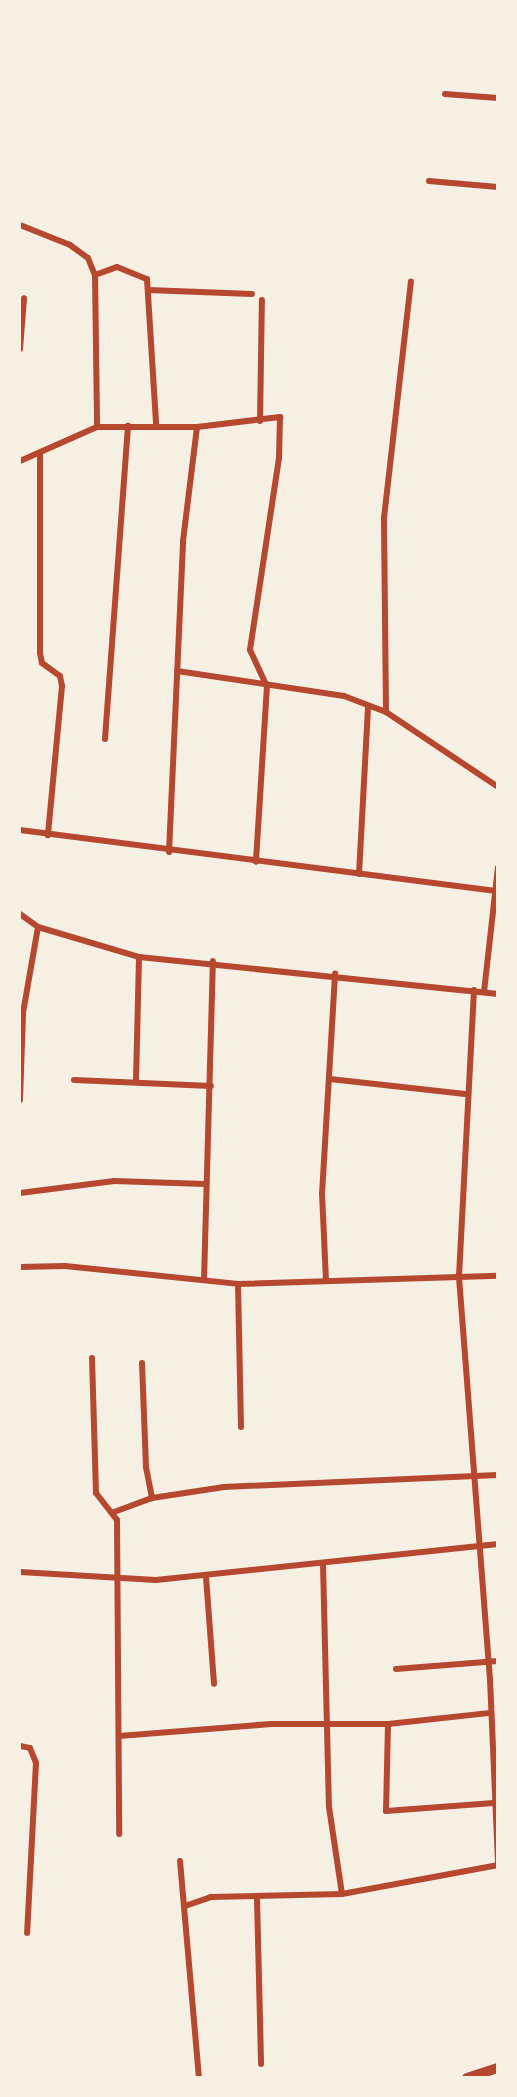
<!DOCTYPE html>
<style>
body{margin:0}
#map{position:relative;width:517px;height:2097px;overflow:hidden;background:#f6efe4;font-family:Lora,serif}
div>[style]{position:absolute}
[style*='--x']{left:calc(var(--x)*1px);top:calc(var(--y)*1px);width:calc(var(--w)*1px);rotate:calc(var(--a)*1deg)}
.minor>*{height:6px;margin:-3px;padding:0 3px;transform-origin:3px;border-radius:3px;background:#b5482f}
.tertiary>*{height:10px;margin:-5px;padding:0 5px;transform-origin:5px;border-radius:5px;background:#b5482f}
span{translate:-50% -50%;white-space:nowrap;text-align:center;line-height:1.15;-webkit-text-stroke:4.5px #f6efe4;paint-order:stroke}
.frame{position:absolute;inset:0;border:21px solid #f6efe4;pointer-events:none}
</style>
<div id="map">
<div class="minor">
<i style="--x:445;--y:94;--w:53;--a:4.3"></i>
<i style="--x:429;--y:181;--w:69;--a:5"></i>
<i style="--x:20;--y:225;--w:54;--a:21.8"></i>
<i style="--x:70;--y:245;--w:22;--a:36"></i>
<i style="--x:88;--y:258;--w:18;--a:68"></i>
<i style="--x:95;--y:275;--w:152;--a:89.2"></i>
<i style="--x:95;--y:275;--w:23;--a:-20"></i>
<i style="--x:117;--y:267;--w:32;--a:22"></i>
<i style="--x:147;--y:279;--w:145;--a:86.4"></i>
<i style="--x:148;--y:290;--w:104;--a:2.2"></i>
<i style="--x:20;--y:349;--w:51;--a:-85.5"></i>
<i style="--x:260;--y:421;--w:121;--a:-89.1"></i>
<i style="--x:40;--y:453;--w:200;--a:90"></i>
<i style="--x:40;--y:653;--w:10;--a:79"></i>
<i style="--x:42;--y:663;--w:22;--a:36"></i>
<i style="--x:60;--y:676;--w:10;--a:79"></i>
<i style="--x:62;--y:686;--w:150;--a:95.4"></i>
<i style="--x:20;--y:461;--w:84;--a:-23.8"></i>
<i style="--x:97;--y:427;--w:100;--a:0"></i>
<i style="--x:197;--y:427;--w:84;--a:-6.9"></i>
<i style="--x:280;--y:417;--w:41;--a:91.4"></i>
<i style="--x:279;--y:458;--w:194;--a:98.6"></i>
<i style="--x:250;--y:650;--w:40;--a:65"></i>
<i style="--x:267;--y:686;--w:176;--a:93.6"></i>
<i style="--x:177;--y:671;--w:169;--a:8.5"></i>
<i style="--x:344;--y:696;--w:45;--a:20.9"></i>
<i style="--x:386;--y:712;--w:135;--a:33.8"></i>
<i style="--x:386;--y:712;--w:194;--a:-90.6"></i>
<i style="--x:384;--y:518;--w:238;--a:-83.5"></i>
<i style="--x:105;--y:739;--w:314;--a:-85.8"></i>
<i style="--x:20;--y:830;--w:480;--a:7.3"></i>
<i style="--x:169;--y:852;--w:311;--a:-87.4"></i>
<i style="--x:183;--y:541;--w:115;--a:-83"></i>
<i style="--x:359;--y:874;--w:168;--a:-86.9"></i>
<i style="--x:20;--y:914;--w:22;--a:36"></i>
<i style="--x:38;--y:927;--w:105;--a:16.5"></i>
<i style="--x:139;--y:957;--w:361;--a:5.9"></i>
<i style="--x:474;--y:990;--w:287;--a:93"></i>
<i style="--x:459;--y:1277;--w:403;--a:85.6"></i>
<i style="--x:490;--y:1679;--w:183;--a:87.5"></i>
<i style="--x:484;--y:992;--w:125;--a:-83.6"></i>
<i style="--x:330;--y:1079;--w:136;--a:6.3"></i>
<i style="--x:74;--y:1080;--w:137;--a:2.5"></i>
<i style="--x:136;--y:1081;--w:124;--a:-88.6"></i>
<i style="--x:20;--y:1100;--w:87;--a:-88"></i>
<i style="--x:23;--y:1013;--w:87;--a:-80.1"></i>
<i style="--x:20;--y:1193;--w:95;--a:-7.3"></i>
<i style="--x:114;--y:1181;--w:91;--a:1.9"></i>
<i style="--x:20;--y:1267;--w:45;--a:-1.3"></i>
<i style="--x:65;--y:1266;--w:174;--a:5.9"></i>
<i style="--x:238;--y:1284;--w:260;--a:-1.8"></i>
<i style="--x:204;--y:1280;--w:319;--a:-88.4"></i>
<i style="--x:326;--y:1281;--w:87;--a:-92.6"></i>
<i style="--x:322;--y:1194;--w:221;--a:-86.6"></i>
<i style="--x:238;--y:1284;--w:143;--a:88.8"></i>
<i style="--x:92;--y:1358;--w:135;--a:88.3"></i>
<i style="--x:96;--y:1493;--w:34;--a:52"></i>
<i style="--x:117;--y:1520;--w:314;--a:89.6"></i>
<i style="--x:142;--y:1363;--w:104;--a:87.8"></i>
<i style="--x:146;--y:1467;--w:32;--a:79"></i>
<i style="--x:114;--y:1512;--w:40;--a:-20.2"></i>
<i style="--x:152;--y:1498;--w:73;--a:-8.7"></i>
<i style="--x:224;--y:1487;--w:274;--a:-2.5"></i>
<i style="--x:323;--y:1564;--w:243;--a:88.6"></i>
<i style="--x:329;--y:1807;--w:88;--a:81.5"></i>
<i style="--x:342;--y:1894;--w:159;--a:-10.5"></i>
<i style="--x:20;--y:1572;--w:136;--a:3.4"></i>
<i style="--x:156;--y:1580;--w:344;--a:-6"></i>
<i style="--x:206;--y:1577;--w:107;--a:85.7"></i>
<i style="--x:396;--y:1669;--w:102;--a:-4.5"></i>
<i style="--x:388;--y:1724;--w:87;--a:91.3"></i>
<i style="--x:386;--y:1811;--w:108;--a:-4.2"></i>
<i style="--x:119;--y:1736;--w:152;--a:-4.5"></i>
<i style="--x:271;--y:1724;--w:117;--a:0"></i>
<i style="--x:388;--y:1724;--w:103;--a:-6.2"></i>
<i style="--x:20;--y:1746;--w:10;--a:11"></i>
<i style="--x:30;--y:1748;--w:16;--a:68"></i>
<i style="--x:36;--y:1763;--w:170;--a:93"></i>
<i style="--x:180;--y:1861;--w:218;--a:85"></i>
<i style="--x:257;--y:1898;--w:166;--a:88.6"></i>
<i style="--x:185;--y:1906;--w:28;--a:-19"></i>
<i style="--x:211;--y:1897;--w:131;--a:-1.3"></i>
</div>
<div class="tertiary">
<i style="--x:467;--y:2078;--w:33;--a:-18"></i>
</div>
<div class="frame"></div>
</div>
